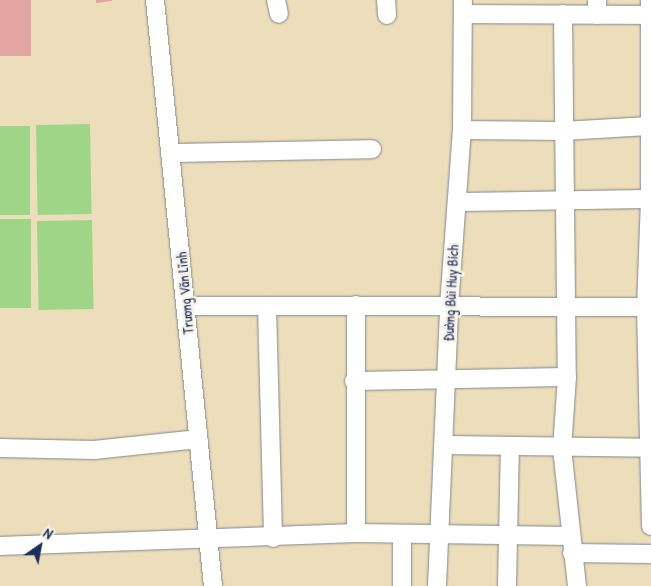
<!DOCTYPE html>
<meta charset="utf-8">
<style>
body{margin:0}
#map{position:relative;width:651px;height:586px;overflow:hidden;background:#ecdeba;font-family:"Patrick Hand",sans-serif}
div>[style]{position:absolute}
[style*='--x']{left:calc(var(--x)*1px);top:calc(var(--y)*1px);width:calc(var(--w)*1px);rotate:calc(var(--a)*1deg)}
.green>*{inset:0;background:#9fd586;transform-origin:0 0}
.building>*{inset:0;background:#e3a5a2;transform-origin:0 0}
.roads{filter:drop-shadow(0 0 1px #84868c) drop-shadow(0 0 1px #84868c)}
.minor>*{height:18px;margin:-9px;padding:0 9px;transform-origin:9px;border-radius:9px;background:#fff}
span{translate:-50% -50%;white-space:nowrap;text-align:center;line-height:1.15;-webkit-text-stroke:5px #f7f3e8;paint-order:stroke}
.street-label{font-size:14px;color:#1b2f5e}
.north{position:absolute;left:15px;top:521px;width:50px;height:50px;-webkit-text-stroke:4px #f7f3e8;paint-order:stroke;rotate:33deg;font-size:14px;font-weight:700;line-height:20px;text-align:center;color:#1b2f5e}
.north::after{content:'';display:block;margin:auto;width:18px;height:22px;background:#1b2f5e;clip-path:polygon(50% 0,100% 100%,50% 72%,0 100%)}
</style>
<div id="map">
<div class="green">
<i style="left:90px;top:124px;width:90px;height:54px;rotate:89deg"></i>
<i style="left:0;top:126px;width:30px;height:89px"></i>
<i style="left:0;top:219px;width:31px;height:89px"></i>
<i style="left:92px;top:220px;width:89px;height:55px;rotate:89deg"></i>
</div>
<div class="building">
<i style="left:0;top:0;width:31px;height:56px"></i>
<i style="clip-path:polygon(96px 0,112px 0,112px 1px,96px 3px)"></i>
</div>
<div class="roads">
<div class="minor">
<i style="--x:155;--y:0;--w:589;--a:84.35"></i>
<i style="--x:276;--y:0;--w:14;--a:78"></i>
<i style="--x:386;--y:0;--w:15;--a:86"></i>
<i style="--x:597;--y:0;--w:15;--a:90"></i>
<i style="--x:650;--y:0;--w:199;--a:90"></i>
<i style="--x:650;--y:199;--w:108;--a:92.1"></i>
<i style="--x:646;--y:307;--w:219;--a:88.7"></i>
<i style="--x:463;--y:14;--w:187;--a:0.3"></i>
<i style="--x:563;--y:14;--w:363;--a:89.4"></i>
<i style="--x:567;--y:377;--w:71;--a:94"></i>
<i style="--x:562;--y:448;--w:139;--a:83.8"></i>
<i style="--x:462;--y:130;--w:101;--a:0.6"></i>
<i style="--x:563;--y:131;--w:86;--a:-3.3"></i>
<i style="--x:172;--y:153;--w:200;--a:-1.1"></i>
<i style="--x:457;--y:202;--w:194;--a:-0.9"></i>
<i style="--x:186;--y:306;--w:465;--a:0.1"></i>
<i style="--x:267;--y:306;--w:232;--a:88.5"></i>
<i style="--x:354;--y:381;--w:213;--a:-1.1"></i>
<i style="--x:445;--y:445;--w:204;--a:0.8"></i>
<i style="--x:0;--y:448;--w:94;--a:1.2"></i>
<i style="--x:94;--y:450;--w:105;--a:-6"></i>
<i style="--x:356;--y:533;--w:228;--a:-90"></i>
<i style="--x:0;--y:546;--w:356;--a:-2.1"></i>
<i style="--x:356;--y:533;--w:215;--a:0.8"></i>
<i style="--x:572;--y:553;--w:79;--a:0.7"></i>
<i style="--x:402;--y:586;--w:51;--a:-90"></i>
<i style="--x:437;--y:586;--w:280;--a:-87.5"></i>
<i style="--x:449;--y:306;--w:176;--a:-85.8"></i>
<i style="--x:462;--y:130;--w:130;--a:-89.6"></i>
<i style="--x:507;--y:586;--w:139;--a:-88.8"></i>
</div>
</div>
<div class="street-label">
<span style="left:185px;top:293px;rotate:-95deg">Trương Văn Lĩnh</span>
<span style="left:451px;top:293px;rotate:-87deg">Đường Bùi Huy Bích</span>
</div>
<div class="north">N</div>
</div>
